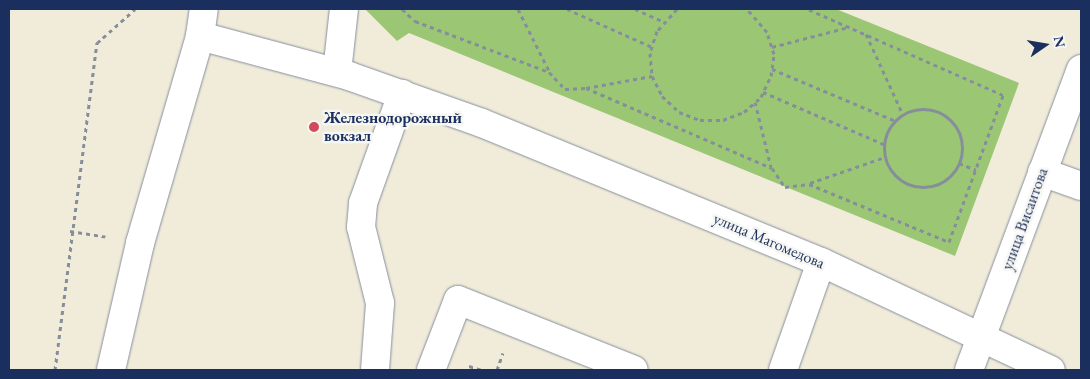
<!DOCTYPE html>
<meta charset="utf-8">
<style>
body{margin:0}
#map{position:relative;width:1090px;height:379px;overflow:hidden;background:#f1ecda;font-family:"EB Garamond",serif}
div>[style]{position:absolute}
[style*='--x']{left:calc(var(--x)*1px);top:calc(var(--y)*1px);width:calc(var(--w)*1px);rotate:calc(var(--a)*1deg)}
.green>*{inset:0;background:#9bc774}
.path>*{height:3px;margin-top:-1.5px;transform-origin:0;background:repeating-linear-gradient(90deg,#868e9c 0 4px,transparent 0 8px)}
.path>.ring{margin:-1.5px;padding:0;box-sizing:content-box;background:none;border:3px solid #868e9c;border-radius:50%}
.roads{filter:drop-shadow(0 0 1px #868e9c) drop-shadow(0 0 1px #868e9c)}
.minor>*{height:28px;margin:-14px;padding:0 14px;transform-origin:14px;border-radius:14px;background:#fff}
.major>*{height:28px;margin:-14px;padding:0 14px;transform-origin:14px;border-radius:14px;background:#fff}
.dots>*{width:14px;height:14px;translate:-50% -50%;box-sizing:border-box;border:2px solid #f6f6f2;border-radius:50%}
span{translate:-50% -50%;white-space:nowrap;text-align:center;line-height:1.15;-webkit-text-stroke:5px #f6f6f2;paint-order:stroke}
.poi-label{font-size:16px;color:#1b2f5e;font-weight:700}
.left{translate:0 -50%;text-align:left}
.street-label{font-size:16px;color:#1b2f5e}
.frame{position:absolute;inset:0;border:10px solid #1b2f5e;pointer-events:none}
.north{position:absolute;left:1020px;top:20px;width:50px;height:50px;-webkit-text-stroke:4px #f6f6f2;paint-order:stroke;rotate:77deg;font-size:14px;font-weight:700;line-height:20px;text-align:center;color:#1b2f5e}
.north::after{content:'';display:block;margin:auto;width:18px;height:22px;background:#1b2f5e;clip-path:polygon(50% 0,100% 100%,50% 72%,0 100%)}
</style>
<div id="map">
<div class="green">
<i style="clip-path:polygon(365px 9px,836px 9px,1019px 83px,955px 256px,409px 33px,397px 41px)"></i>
</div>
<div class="path">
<i style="--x:402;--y:9;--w:18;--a:43"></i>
<i style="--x:415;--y:21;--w:143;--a:20.8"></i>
<i style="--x:549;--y:72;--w:23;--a:47"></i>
<i style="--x:565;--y:89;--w:21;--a:-3"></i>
<i style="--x:586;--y:88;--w:202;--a:23.3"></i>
<i style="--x:772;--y:168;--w:23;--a:56"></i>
<i style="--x:785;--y:187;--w:24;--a:-7"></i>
<i style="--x:809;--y:184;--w:152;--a:22.5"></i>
<i style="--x:949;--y:242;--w:157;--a:-69.8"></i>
<i style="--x:1003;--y:95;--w:213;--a:-156.2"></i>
<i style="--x:518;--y:9;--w:69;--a:63.4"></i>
<i style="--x:567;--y:9;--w:93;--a:24.1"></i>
<i style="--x:635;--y:9;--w:30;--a:24"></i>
<i style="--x:677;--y:9;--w:30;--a:132"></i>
<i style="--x:657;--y:31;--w:23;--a:108"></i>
<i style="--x:650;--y:53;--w:23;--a:85"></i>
<i style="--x:652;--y:76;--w:22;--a:63"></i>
<i style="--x:662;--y:96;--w:23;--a:43"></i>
<i style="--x:679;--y:112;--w:22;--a:21"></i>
<i style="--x:700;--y:120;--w:23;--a:0"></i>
<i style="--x:723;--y:120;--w:22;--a:-21"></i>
<i style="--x:744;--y:112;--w:23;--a:-41"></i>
<i style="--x:761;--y:97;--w:23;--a:-65"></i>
<i style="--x:771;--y:76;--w:22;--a:-82"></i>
<i style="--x:774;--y:54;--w:23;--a:-108"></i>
<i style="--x:767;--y:32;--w:30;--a:-131"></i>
<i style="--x:866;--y:34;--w:89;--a:65.4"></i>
<i style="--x:772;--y:47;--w:80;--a:-14.6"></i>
<i style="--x:772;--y:69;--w:134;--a:22.8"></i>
<i style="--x:586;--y:88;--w:67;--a:-10.3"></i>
<i style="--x:763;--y:92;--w:134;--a:23.3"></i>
<i style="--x:755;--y:102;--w:67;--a:76.2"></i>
<i class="ring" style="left:884px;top:109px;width:75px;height:75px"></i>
<i style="--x:959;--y:163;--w:18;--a:22"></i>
<i style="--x:810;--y:183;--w:79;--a:-19.1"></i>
<i style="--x:70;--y:231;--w:36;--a:9"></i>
<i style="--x:469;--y:366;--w:14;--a:17"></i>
<i style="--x:55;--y:370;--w:330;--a:-82.7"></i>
<i style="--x:97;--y:43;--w:51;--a:-41.8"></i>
<i style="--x:497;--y:370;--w:18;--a:-71"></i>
</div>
<div class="roads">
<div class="minor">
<i style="--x:200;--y:36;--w:154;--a:15"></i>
<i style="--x:349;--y:76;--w:141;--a:19.5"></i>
<i style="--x:482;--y:123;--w:366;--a:22.3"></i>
<i style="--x:821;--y:262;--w:254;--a:25.2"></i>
<i style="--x:337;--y:72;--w:63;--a:-83.7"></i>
<i style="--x:1042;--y:172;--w:41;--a:19.7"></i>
<i style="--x:111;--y:370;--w:130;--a:-77.1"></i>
<i style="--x:140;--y:243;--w:216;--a:-73.8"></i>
<i style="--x:200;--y:36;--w:27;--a:-82"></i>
<i style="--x:375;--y:370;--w:67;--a:-85.7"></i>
<i style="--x:380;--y:303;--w:78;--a:-104"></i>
<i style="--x:361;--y:227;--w:24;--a:-85"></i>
<i style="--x:363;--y:203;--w:116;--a:-70.3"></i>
<i style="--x:431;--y:370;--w:75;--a:-68.9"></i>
<i style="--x:458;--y:300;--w:189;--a:21.7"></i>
<i style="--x:783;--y:370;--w:114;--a:-70.6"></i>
</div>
<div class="major">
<i style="--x:969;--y:370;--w:321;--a:-69.6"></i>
</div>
</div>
<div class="dots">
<i style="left:314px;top:127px;background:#d1495b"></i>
</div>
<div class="poi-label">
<span class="left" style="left:324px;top:127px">Железнодорожный<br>вокзал</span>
</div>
<div class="street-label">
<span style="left:1025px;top:219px;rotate:-70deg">улица Висаитова</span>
<span style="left:769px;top:241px;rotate:23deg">улица Магомедова</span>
</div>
<div class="frame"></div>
<div class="north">N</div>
</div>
